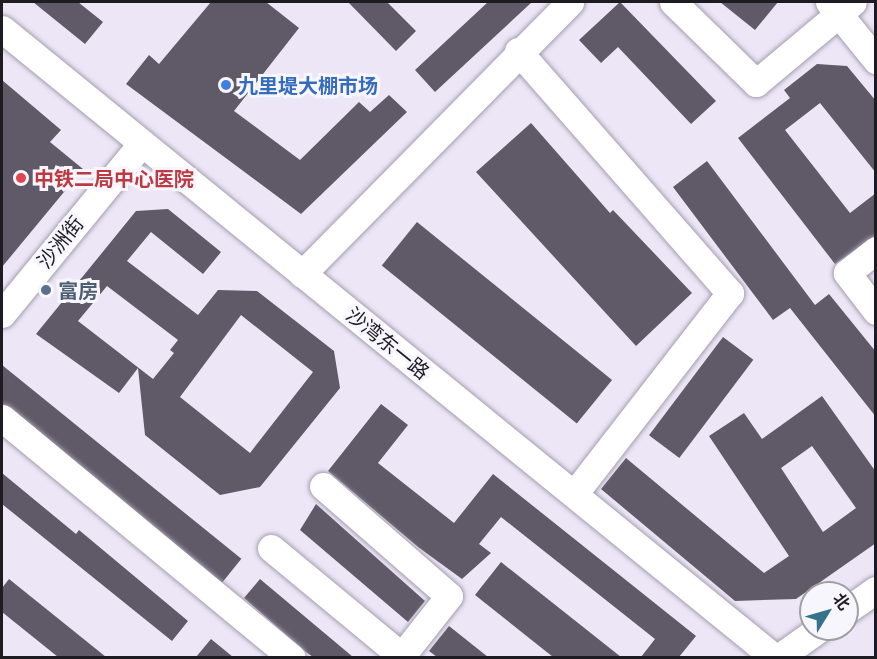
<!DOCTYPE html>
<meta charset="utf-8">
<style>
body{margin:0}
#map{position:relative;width:877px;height:659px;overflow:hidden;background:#ede6f7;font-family:Quicksand,"Noto Sans SC",sans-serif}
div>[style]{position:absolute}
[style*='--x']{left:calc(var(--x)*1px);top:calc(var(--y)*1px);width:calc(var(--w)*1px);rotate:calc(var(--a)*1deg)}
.building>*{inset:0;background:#605a68;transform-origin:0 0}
.roads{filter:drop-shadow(0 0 2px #a49dad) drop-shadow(0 0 2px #a49dad)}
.minor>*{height:27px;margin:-13.5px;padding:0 13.5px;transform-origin:13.5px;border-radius:13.5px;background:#fff}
.dots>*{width:16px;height:16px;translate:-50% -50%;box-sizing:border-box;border:3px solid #f8f6fd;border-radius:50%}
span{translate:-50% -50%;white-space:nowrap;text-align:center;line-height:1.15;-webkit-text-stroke:6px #f8f6fd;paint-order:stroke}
.shop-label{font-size:20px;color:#366cbe;font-weight:700}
.left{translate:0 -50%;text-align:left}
.health-label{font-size:20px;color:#be3a42;font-weight:700}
.street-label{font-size:20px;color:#1e1c22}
.service-label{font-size:20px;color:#4e5e75;font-weight:700}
.frame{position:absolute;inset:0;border:3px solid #1e1c22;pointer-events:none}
.north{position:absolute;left:799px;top:581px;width:60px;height:60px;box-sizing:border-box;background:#f8f6fd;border:2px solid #a19fa5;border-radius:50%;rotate:53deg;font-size:16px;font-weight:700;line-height:24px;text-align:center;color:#1e1c22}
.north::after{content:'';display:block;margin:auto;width:21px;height:27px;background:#36738a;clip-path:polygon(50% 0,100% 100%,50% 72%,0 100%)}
</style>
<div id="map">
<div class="building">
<i style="clip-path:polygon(33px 2px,78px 2px,103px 22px,85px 44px)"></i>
<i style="clip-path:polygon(211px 2px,266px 2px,299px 28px,234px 111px,300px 160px,359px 102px,370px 112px,389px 95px,407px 112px,301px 214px,126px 84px,149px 55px,159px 64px)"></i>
<i style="clip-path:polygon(348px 2px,387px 2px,416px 31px,396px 51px)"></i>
<i style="clip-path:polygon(488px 2px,532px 2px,435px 92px,415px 70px)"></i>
<i style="clip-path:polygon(620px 2px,716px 101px,691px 124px,618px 47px,601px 63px,579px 40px)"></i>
<i style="clip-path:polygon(720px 2px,778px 2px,755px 30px)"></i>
<i style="clip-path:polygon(817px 64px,847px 66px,876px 101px,876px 173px,820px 103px,785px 130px,850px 213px,876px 193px,876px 235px,835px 264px,738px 138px,790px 98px,784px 90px)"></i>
<i style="clip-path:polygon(2px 80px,61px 130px,50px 142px,83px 169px,2px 267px)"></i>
<i style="clip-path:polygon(531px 123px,610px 213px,613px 210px,692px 293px,636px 346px,476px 172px)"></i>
<i style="clip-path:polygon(707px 161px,815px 305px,829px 294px,876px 352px,876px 417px,790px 308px,773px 320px,673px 187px)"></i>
<i style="clip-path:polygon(evenodd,168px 209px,221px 252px,203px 274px,151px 232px,127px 261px,198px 315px,218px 290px,257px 291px,334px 351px,340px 388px,260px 487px,220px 495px,145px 435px,138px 368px,119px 393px,36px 334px,136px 211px,168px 209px,107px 286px,178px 340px,170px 350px,174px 353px,153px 379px,78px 321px,107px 286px,168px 209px,241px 315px,313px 372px,250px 453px,180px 397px,241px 315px)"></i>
<i style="left:417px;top:222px;width:251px;height:56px;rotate:39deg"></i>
<i style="left:723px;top:337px;width:38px;height:123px;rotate:37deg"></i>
<i style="left:2px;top:365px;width:308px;height:31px;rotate:39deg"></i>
<i style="clip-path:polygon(evenodd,822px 396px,876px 472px,876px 543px,796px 599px,735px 601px,601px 489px,626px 458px,764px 573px,789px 556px,709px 436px,744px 413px,762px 439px,822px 396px,812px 446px,856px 508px,823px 532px,781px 468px,812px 446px)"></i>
<i style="clip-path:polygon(381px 404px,408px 425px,378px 463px,454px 523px,493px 474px,696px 636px,679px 657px,641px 657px,655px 639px,501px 517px,479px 544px,491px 553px,462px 579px,418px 547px,328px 471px)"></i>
<i style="clip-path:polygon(2px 473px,76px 534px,79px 530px,188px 621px,172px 641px,2px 504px)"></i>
<i style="clip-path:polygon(316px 504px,425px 601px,408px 622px,300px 530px)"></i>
<i style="clip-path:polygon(501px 562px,621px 657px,553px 657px,475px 595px)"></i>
<i style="clip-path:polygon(9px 579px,106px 657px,58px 657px,2px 612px,2px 588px)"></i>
<i style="clip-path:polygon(260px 579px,353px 657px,313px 657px,306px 652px,244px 598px)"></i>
<i style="clip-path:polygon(449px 626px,488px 657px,437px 657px,429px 651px)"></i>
<i style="clip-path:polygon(211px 639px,233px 657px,196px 657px)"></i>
</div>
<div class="roads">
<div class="minor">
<i style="--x:673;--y:2;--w:116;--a:44.3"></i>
<i style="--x:756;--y:83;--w:126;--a:-39.9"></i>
<i style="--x:829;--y:2;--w:75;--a:51"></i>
<i style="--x:2;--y:29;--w:997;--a:39.14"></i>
<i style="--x:518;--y:51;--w:322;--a:48.8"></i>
<i style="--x:730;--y:293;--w:254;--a:127.8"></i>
<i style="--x:876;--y:250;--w:37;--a:142"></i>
<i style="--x:847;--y:273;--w:48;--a:52.7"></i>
<i style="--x:302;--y:274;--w:382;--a:-45.4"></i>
<i style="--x:2;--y:314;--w:221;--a:-50.7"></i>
<i style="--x:2;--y:418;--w:376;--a:39.6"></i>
<i style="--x:323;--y:486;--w:167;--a:41.1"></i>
<i style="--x:449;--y:596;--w:79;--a:128.3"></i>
<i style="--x:271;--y:548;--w:173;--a:39.6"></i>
<i style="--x:847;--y:610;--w:35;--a:-35"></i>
<i style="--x:778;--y:658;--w:50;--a:-35.3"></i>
</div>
</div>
<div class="dots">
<i style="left:226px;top:85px;background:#3f7fe0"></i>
<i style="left:21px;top:178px;background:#e0444e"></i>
<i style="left:46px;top:290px;background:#5c6f8a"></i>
</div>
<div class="shop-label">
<span class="left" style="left:238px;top:85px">九里堤大棚市场</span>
</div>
<div class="health-label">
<span class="left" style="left:34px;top:178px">中铁二局中心医院</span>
</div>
<div class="street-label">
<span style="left:60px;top:242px;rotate:-51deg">沙洲街</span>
<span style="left:388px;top:343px;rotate:39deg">沙湾东一路</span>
</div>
<div class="service-label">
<span class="left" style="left:58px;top:290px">富房</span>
</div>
<div class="frame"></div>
<div class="north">北</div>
</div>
